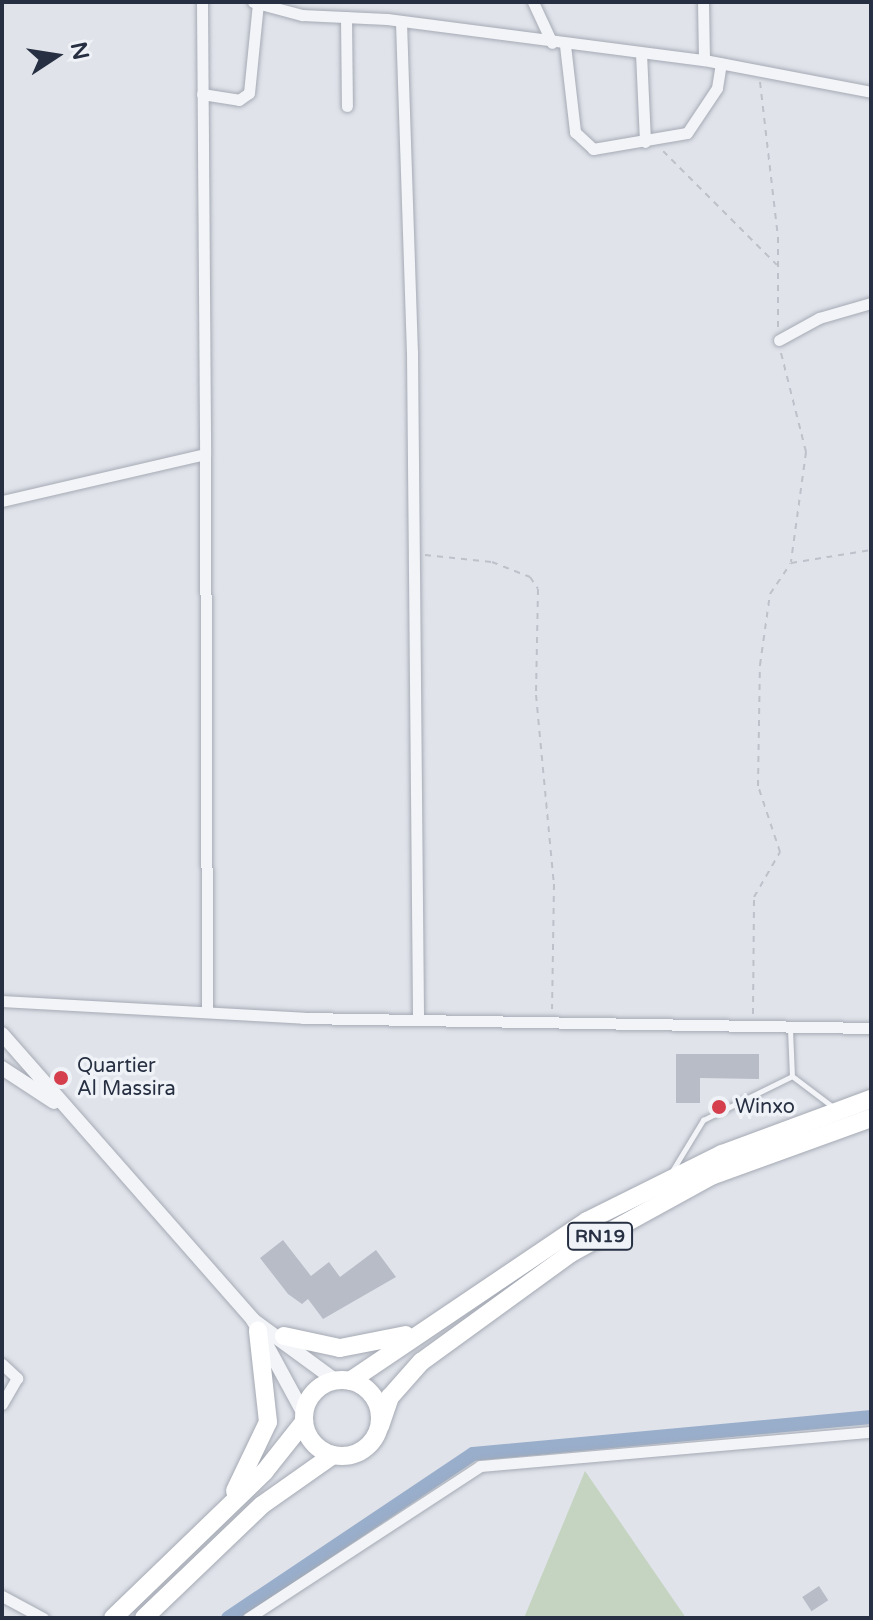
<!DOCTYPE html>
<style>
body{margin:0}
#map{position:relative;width:873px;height:1620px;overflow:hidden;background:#e0e3ea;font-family:"Varela Round",sans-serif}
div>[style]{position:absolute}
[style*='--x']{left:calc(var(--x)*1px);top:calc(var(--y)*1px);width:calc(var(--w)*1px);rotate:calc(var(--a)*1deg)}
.green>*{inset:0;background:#c4d4c0}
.canal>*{height:14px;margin:-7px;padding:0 7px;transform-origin:7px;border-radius:7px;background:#99aecb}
.building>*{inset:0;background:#b7bcc7;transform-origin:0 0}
.path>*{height:2px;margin-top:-1px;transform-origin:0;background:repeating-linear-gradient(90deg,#bec1c9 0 6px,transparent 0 12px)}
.roads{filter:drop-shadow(0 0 2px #a5aab4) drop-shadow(0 0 2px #a5aab4)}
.service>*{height:5px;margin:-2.5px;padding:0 2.5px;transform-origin:2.5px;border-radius:2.5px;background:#f3f4f8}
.minor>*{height:11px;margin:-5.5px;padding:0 5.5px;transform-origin:5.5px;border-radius:5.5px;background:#f3f4f8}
.tertiary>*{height:14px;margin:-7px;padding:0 7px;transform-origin:7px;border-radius:7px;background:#f3f4f8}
.trunk>*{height:18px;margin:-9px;padding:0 9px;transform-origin:9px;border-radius:9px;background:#fff}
.trunk>.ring{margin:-9px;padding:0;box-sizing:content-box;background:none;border:18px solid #fff;border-radius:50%}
.dots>*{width:22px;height:22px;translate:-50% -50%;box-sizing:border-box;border:4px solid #eff2f7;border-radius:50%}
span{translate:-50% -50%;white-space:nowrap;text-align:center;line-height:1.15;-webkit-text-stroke:7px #eff2f7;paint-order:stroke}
.shield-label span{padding:2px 6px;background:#eff2f7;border:2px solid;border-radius:6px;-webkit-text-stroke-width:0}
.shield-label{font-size:18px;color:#273042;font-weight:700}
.poi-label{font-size:20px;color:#273042}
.left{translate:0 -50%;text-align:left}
.frame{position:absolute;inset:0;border:4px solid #273042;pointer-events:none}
.north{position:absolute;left:16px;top:16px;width:80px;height:80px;-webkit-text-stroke:6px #eff2f7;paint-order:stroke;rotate:78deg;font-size:22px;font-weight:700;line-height:32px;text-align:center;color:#273042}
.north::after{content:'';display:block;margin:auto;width:28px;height:36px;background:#273042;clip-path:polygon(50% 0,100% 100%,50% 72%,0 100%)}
</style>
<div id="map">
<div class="green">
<i style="clip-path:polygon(585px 1471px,686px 1618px,524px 1618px)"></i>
</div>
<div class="canal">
<i style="--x:228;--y:1618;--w:295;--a:-33.8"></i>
<i style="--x:473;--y:1454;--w:400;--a:-5.3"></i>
</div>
<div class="building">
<i style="clip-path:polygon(676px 1054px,759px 1054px,759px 1079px,700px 1078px,700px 1103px,676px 1103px)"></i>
<i style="clip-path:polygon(283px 1240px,311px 1276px,329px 1262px,340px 1277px,376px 1250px,396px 1277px,323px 1319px,308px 1299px,302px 1304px,288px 1294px,260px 1258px)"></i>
<i style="left:819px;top:1586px;width:17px;height:20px;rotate:57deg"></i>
</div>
<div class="path">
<i style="--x:760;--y:82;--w:156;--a:83.4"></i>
<i style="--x:778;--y:237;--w:90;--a:90"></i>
<i style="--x:663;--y:151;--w:161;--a:45"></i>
<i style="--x:781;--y:353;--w:102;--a:75.8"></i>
<i style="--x:806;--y:452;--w:111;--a:97.8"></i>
<i style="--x:425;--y:555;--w:67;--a:6"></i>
<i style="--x:492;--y:562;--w:41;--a:21.5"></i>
<i style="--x:530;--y:577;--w:14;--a:56"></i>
<i style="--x:538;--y:589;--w:106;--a:91.1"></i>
<i style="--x:536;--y:695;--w:190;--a:84.6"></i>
<i style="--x:554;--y:884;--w:125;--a:90.9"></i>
<i style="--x:753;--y:1014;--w:117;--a:-89.5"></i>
<i style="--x:754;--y:897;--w:52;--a:-60"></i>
<i style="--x:780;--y:852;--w:70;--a:-108.4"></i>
<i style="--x:758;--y:786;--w:121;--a:-89.1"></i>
<i style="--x:760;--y:665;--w:72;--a:-82"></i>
<i style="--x:770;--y:594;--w:37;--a:-56"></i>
<i style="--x:791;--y:563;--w:81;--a:-9.2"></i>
</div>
<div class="roads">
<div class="service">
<i style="--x:790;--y:1029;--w:47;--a:87.6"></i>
<i style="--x:792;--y:1076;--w:51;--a:37.1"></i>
<i style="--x:672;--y:1171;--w:60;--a:-58.7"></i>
<i style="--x:703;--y:1120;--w:99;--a:-26.3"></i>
</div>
<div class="minor">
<i style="--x:202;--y:2;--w:452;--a:89.6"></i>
<i style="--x:253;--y:2;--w:51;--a:14.9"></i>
<i style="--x:302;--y:15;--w:85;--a:2.7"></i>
<i style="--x:387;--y:19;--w:320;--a:7.4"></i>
<i style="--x:704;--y:60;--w:170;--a:10.8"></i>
<i style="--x:533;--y:2;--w:45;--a:65.1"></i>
<i style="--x:703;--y:2;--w:58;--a:89"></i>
<i style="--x:346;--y:17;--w:89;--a:89.4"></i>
<i style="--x:401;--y:22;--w:330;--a:88.1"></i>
<i style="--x:412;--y:352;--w:667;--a:89.48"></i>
<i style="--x:565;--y:45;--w:88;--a:83.4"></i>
<i style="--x:575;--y:132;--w:25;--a:43"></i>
<i style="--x:593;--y:149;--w:95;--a:-9.7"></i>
<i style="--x:687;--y:133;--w:54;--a:-56.3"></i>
<i style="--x:717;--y:88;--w:25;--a:-81"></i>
<i style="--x:641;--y:53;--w:89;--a:87.4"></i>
<i style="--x:202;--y:94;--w:37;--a:9"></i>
<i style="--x:239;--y:100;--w:12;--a:-35"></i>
<i style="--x:249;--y:93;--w:90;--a:-84.3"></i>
<i style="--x:779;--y:340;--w:46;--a:-28.8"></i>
<i style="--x:819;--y:318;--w:54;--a:-16.1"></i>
<i style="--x:2;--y:501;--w:208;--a:-13"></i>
<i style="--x:205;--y:454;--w:558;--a:89.79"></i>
<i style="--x:2;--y:1001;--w:301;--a:3.2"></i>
<i style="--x:303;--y:1018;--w:568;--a:1.01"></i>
<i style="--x:2;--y:1364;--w:21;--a:43"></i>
<i style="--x:17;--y:1378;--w:30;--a:120"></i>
<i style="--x:2;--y:1596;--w:47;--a:28.2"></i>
<i style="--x:248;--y:1618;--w:277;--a:-33.2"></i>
<i style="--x:480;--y:1466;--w:392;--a:-5"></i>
</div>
<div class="tertiary">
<i style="--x:2;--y:1034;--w:381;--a:48.7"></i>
<i style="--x:253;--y:1320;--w:107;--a:61.5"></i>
<i style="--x:2;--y:1068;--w:62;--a:33.2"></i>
<i style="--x:253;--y:1320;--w:103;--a:36.3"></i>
</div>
<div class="trunk">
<i style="--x:284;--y:1336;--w:57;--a:12.1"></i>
<i style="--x:340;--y:1348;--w:67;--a:-11.1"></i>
<i class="ring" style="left:304px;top:1380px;width:58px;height:58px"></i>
<i style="--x:350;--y:1381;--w:286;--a:-34"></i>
<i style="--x:587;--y:1221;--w:151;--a:-26.4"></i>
<i style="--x:722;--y:1154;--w:159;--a:-20.3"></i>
<i style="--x:380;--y:1426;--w:31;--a:-71"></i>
<i style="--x:390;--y:1397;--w:47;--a:-48.5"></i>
<i style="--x:421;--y:1362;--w:185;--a:-36"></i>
<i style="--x:571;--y:1253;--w:160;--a:-28.8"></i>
<i style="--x:711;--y:1176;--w:170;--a:-19.9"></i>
<i style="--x:235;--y:1491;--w:76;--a:-64.4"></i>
<i style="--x:268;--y:1422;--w:92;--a:-96.3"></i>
<i style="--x:113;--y:1618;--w:211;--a:-44"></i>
<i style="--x:265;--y:1471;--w:63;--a:-51.5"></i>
<i style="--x:144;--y:1618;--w:163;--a:-43.8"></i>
<i style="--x:262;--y:1505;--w:87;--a:-35.2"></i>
</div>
</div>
<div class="dots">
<i style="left:61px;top:1078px;background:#d53e4c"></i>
<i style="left:719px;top:1107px;background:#d53e4c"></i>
</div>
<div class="shield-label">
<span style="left:600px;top:1236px">RN19</span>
</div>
<div class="poi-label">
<span class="left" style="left:77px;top:1078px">Quartier<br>Al Massira</span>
<span class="left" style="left:735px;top:1107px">Winxo</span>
</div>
<div class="frame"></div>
<div class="north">N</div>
</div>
